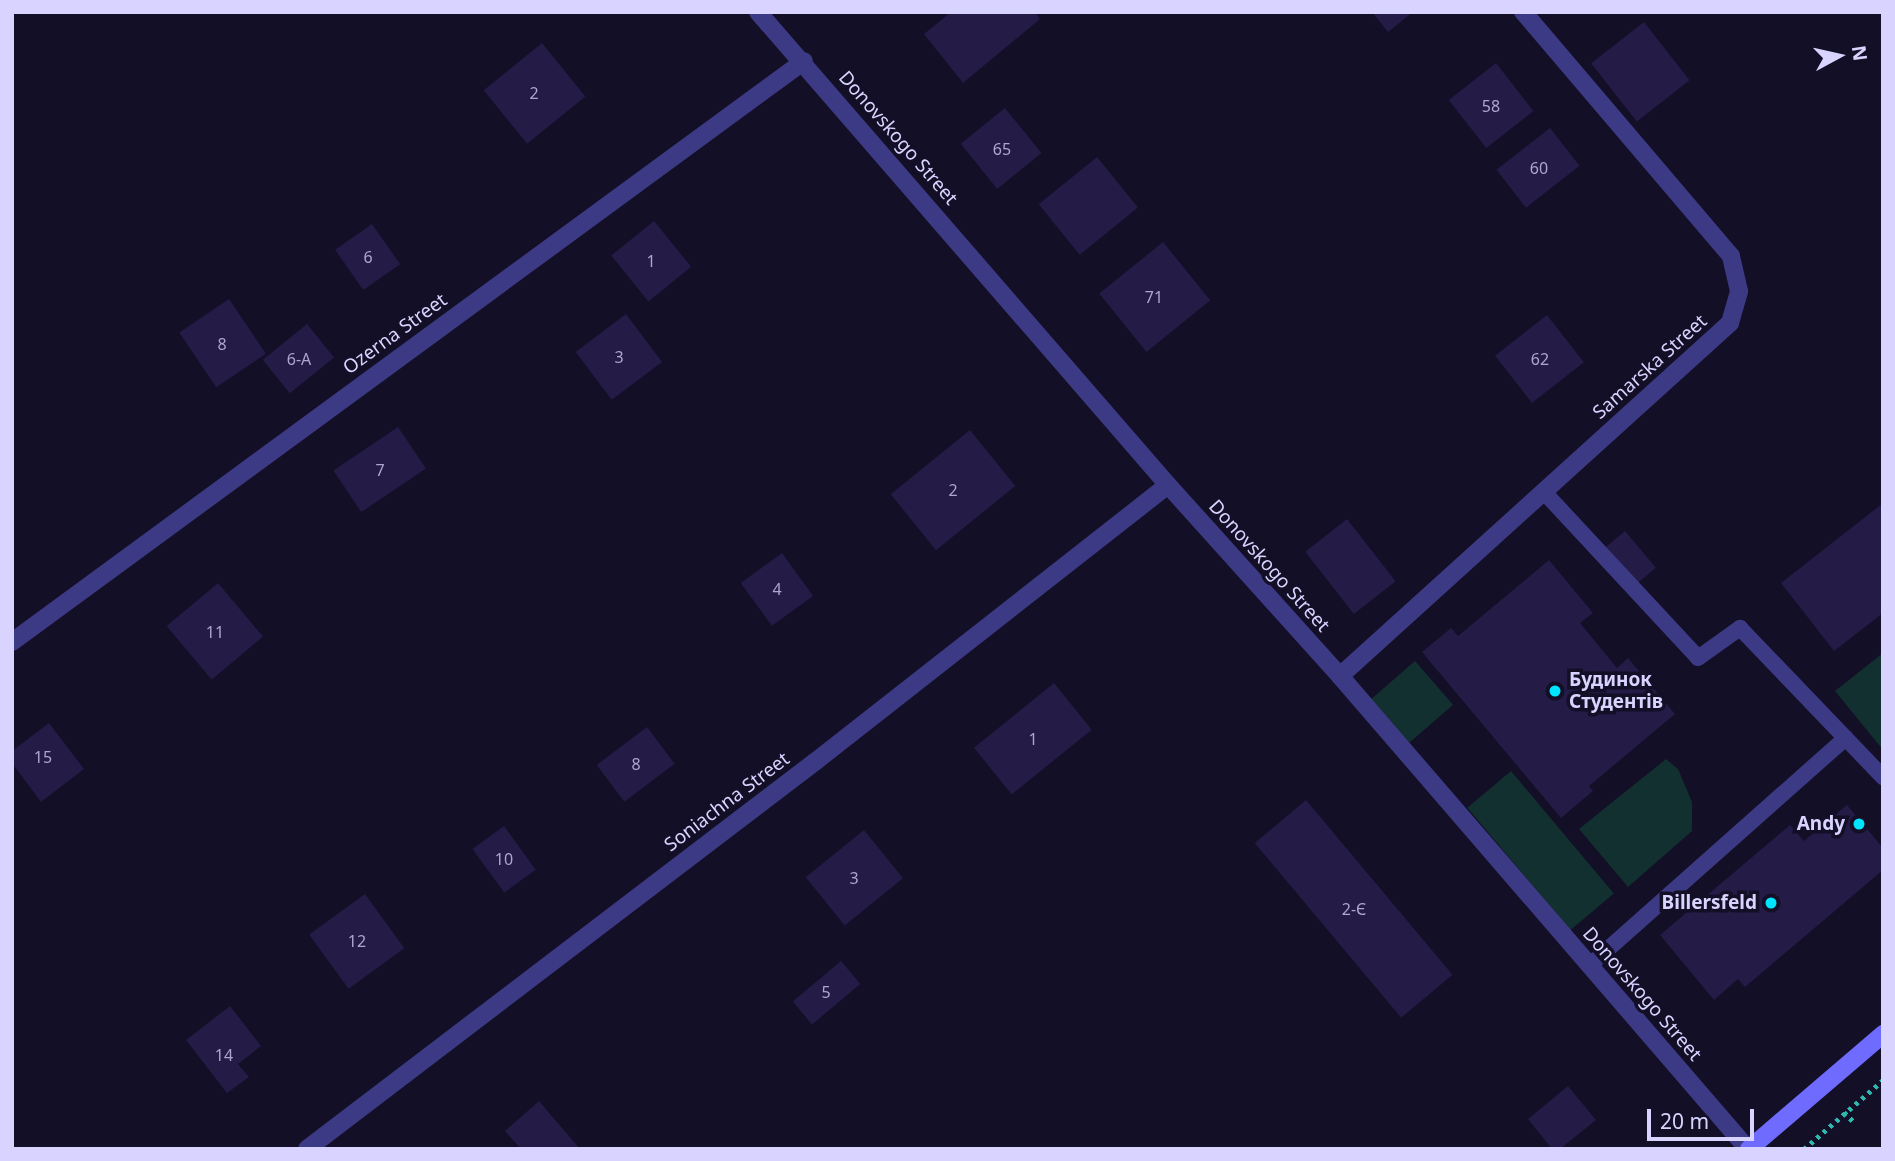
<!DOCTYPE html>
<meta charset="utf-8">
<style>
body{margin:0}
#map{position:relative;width:1895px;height:1161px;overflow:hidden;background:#130f26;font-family:"Noto Sans",sans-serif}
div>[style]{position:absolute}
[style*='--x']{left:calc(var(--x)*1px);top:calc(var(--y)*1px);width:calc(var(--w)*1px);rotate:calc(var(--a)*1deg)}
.green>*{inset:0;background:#12302f;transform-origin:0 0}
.building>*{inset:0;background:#241b47;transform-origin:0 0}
.path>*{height:4.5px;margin-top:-2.25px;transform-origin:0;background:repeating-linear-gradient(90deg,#2fb8b0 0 3.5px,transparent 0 8.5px)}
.service>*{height:16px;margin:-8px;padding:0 8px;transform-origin:8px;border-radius:8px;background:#3d3a85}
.minor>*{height:18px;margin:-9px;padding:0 9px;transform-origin:9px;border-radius:9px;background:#3d3a85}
.secondary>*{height:18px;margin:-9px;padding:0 9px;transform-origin:9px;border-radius:9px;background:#6f6bff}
.dots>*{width:19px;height:19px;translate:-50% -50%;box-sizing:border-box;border:4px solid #130f26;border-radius:50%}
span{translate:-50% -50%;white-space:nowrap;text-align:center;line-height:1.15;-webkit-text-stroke:7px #130f26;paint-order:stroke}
.number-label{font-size:16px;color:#aca6d1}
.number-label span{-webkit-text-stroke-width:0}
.street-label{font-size:19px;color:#d9d4ff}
.poi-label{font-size:19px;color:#d9d4ff;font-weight:700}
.left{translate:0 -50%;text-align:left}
.right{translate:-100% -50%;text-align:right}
.frame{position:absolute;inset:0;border:14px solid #d9d4ff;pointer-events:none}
.north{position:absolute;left:1804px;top:21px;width:70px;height:70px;-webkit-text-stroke:5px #130f26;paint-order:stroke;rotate:82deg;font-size:19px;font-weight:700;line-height:28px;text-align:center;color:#d9d4ff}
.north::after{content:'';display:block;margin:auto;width:24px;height:32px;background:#d9d4ff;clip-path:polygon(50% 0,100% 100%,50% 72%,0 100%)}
.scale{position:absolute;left:1647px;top:1109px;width:107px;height:32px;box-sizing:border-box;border:4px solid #d9d4ff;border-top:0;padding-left:9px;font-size:21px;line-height:24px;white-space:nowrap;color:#d9d4ff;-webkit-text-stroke:5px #130f26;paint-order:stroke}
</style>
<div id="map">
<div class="green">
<i style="clip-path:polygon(1883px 653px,1883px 750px,1835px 691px)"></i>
<i style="left:1415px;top:661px;width:58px;height:58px;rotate:49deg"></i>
<i style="clip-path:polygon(1666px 759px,1678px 769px,1692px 802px,1692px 831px,1628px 887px,1579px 829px)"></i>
<i style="left:1511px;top:771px;width:160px;height:57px;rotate:50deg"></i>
</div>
<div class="building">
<i style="clip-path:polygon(951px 12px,1035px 12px,1040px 19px,963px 83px,924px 34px)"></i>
<i style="clip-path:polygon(1372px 12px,1413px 12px,1388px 32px)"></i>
<i style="left:1644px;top:22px;width:74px;height:67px;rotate:52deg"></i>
<i style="left:542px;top:43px;width:69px;height:75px;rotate:51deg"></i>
<i style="left:1496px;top:63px;width:61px;height:60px;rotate:52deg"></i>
<i style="left:1005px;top:108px;width:58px;height:57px;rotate:51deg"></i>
<i style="left:1550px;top:128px;width:48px;height:68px;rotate:52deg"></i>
<i style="left:1097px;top:157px;width:65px;height:75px;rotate:51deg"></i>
<i style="left:654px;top:221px;width:59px;height:55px;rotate:51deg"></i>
<i style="left:372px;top:224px;width:49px;height:45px;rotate:55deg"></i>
<i style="left:1163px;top:242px;width:75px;height:82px;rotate:51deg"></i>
<i style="left:229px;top:299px;width:66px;height:60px;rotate:56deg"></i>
<i style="left:626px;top:314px;width:60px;height:63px;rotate:53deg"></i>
<i style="left:1547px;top:315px;width:60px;height:66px;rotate:52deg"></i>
<i style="left:307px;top:324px;width:43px;height:57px;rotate:51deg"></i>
<i style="left:398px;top:427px;width:50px;height:78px;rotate:56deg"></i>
<i style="left:970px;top:430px;width:72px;height:102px;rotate:51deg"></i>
<i style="clip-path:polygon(1883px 503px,1883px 613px,1834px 651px,1781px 583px)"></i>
<i style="left:1347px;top:519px;width:79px;height:53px;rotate:52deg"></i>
<i style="left:1625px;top:531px;width:48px;height:28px;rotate:50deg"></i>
<i style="left:782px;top:553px;width:53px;height:51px;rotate:54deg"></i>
<i style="clip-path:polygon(1549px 560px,1593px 613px,1580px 623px,1617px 668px,1628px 658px,1675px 714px,1589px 786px,1593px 791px,1561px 818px,1422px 652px,1451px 628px,1458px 636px)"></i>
<i style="left:218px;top:583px;width:70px;height:67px;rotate:50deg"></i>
<i style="left:1054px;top:683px;width:60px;height:103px;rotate:51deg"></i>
<i style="clip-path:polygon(49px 723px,84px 769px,41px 802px,12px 763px,12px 751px)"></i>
<i style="left:647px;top:727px;width:46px;height:63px;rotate:53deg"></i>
<i style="left:1306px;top:800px;width:228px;height:67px;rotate:50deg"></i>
<i style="clip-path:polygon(1847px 805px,1883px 848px,1883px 870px,1745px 987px,1738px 979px,1714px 1000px,1660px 935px,1790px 825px,1804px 841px)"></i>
<i style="left:504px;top:826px;width:54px;height:39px;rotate:54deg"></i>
<i style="left:864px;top:830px;width:62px;height:75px;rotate:51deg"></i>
<i style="left:365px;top:894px;width:67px;height:69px;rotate:54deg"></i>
<i style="left:841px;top:961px;width:30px;height:63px;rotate:50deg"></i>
<i style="clip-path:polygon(230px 1006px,261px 1046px,238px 1064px,249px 1077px,227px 1093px,186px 1040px)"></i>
<i style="clip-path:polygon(1568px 1086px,1596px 1120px,1560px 1149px,1552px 1149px,1528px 1119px)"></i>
<i style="clip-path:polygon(539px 1101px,580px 1149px,521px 1149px,505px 1131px)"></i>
</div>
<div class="path">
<i style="--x:1844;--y:1112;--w:13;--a:45"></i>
<i style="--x:1804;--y:1149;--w:105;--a:-41.1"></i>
</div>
<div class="service">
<i style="--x:1544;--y:492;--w:226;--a:47.1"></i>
<i style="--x:1698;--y:658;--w:52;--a:-35.5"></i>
<i style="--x:1740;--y:628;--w:207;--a:46.2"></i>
<i style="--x:1590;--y:965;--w:342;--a:-41.6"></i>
</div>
<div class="minor">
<i style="--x:758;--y:12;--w:626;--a:49.08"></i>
<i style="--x:1168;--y:485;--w:257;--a:48"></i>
<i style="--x:1340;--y:676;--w:625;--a:49.22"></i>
<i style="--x:12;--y:642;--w:982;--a:-36.26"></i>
<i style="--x:1340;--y:676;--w:526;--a:-42.15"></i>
<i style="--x:1730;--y:323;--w:33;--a:-74"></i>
<i style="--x:1739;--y:291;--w:36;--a:-103"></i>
<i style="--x:1731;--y:256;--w:321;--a:-130.4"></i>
<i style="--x:307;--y:1149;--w:640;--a:-37.32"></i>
<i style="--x:816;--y:761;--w:447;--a:-38.1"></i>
</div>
<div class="secondary">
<i style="--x:1749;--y:1149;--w:177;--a:-40.6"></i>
</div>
<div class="dots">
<i style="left:1555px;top:691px;background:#00e5ff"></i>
<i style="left:1859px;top:824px;background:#00e5ff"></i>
<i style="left:1771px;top:903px;background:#00e5ff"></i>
</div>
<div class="number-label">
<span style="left:534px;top:93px">2</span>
<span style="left:1491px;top:106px">58</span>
<span style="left:1002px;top:149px">65</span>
<span style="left:1539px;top:168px">60</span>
<span style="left:368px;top:257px">6</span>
<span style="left:651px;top:261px">1</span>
<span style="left:1154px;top:297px">71</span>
<span style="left:222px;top:344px">8</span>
<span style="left:619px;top:357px">3</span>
<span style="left:299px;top:359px">6-А</span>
<span style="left:1540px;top:359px">62</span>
<span style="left:380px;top:470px">7</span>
<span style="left:953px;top:490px">2</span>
<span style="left:777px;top:589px">4</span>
<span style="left:215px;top:632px">11</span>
<span style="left:1033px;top:739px">1</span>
<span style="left:43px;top:757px">15</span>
<span style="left:636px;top:764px">8</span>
<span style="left:504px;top:859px">10</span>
<span style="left:854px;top:878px">3</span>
<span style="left:1354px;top:909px">2-Є</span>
<span style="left:357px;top:941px">12</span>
<span style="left:826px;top:992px">5</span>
<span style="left:224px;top:1055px">14</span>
</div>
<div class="street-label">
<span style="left:898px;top:138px;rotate:49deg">Donovskogo Street</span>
<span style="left:395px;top:334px;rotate:-36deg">Ozerna Street</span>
<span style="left:1650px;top:367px;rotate:-42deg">Samarska Street</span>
<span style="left:1269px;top:566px;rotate:48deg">Donovskogo Street</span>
<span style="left:727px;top:802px;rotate:-37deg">Soniachna Street</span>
<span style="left:1642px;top:994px;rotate:49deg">Donovskogo Street</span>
</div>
<div class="poi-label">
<span class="left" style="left:1569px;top:691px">Будинок<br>Студентів</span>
<span class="right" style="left:1845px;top:824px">Andy</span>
<span class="right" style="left:1757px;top:903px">Billersfeld</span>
</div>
<div class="frame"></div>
<div class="north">N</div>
<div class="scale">20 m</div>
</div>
